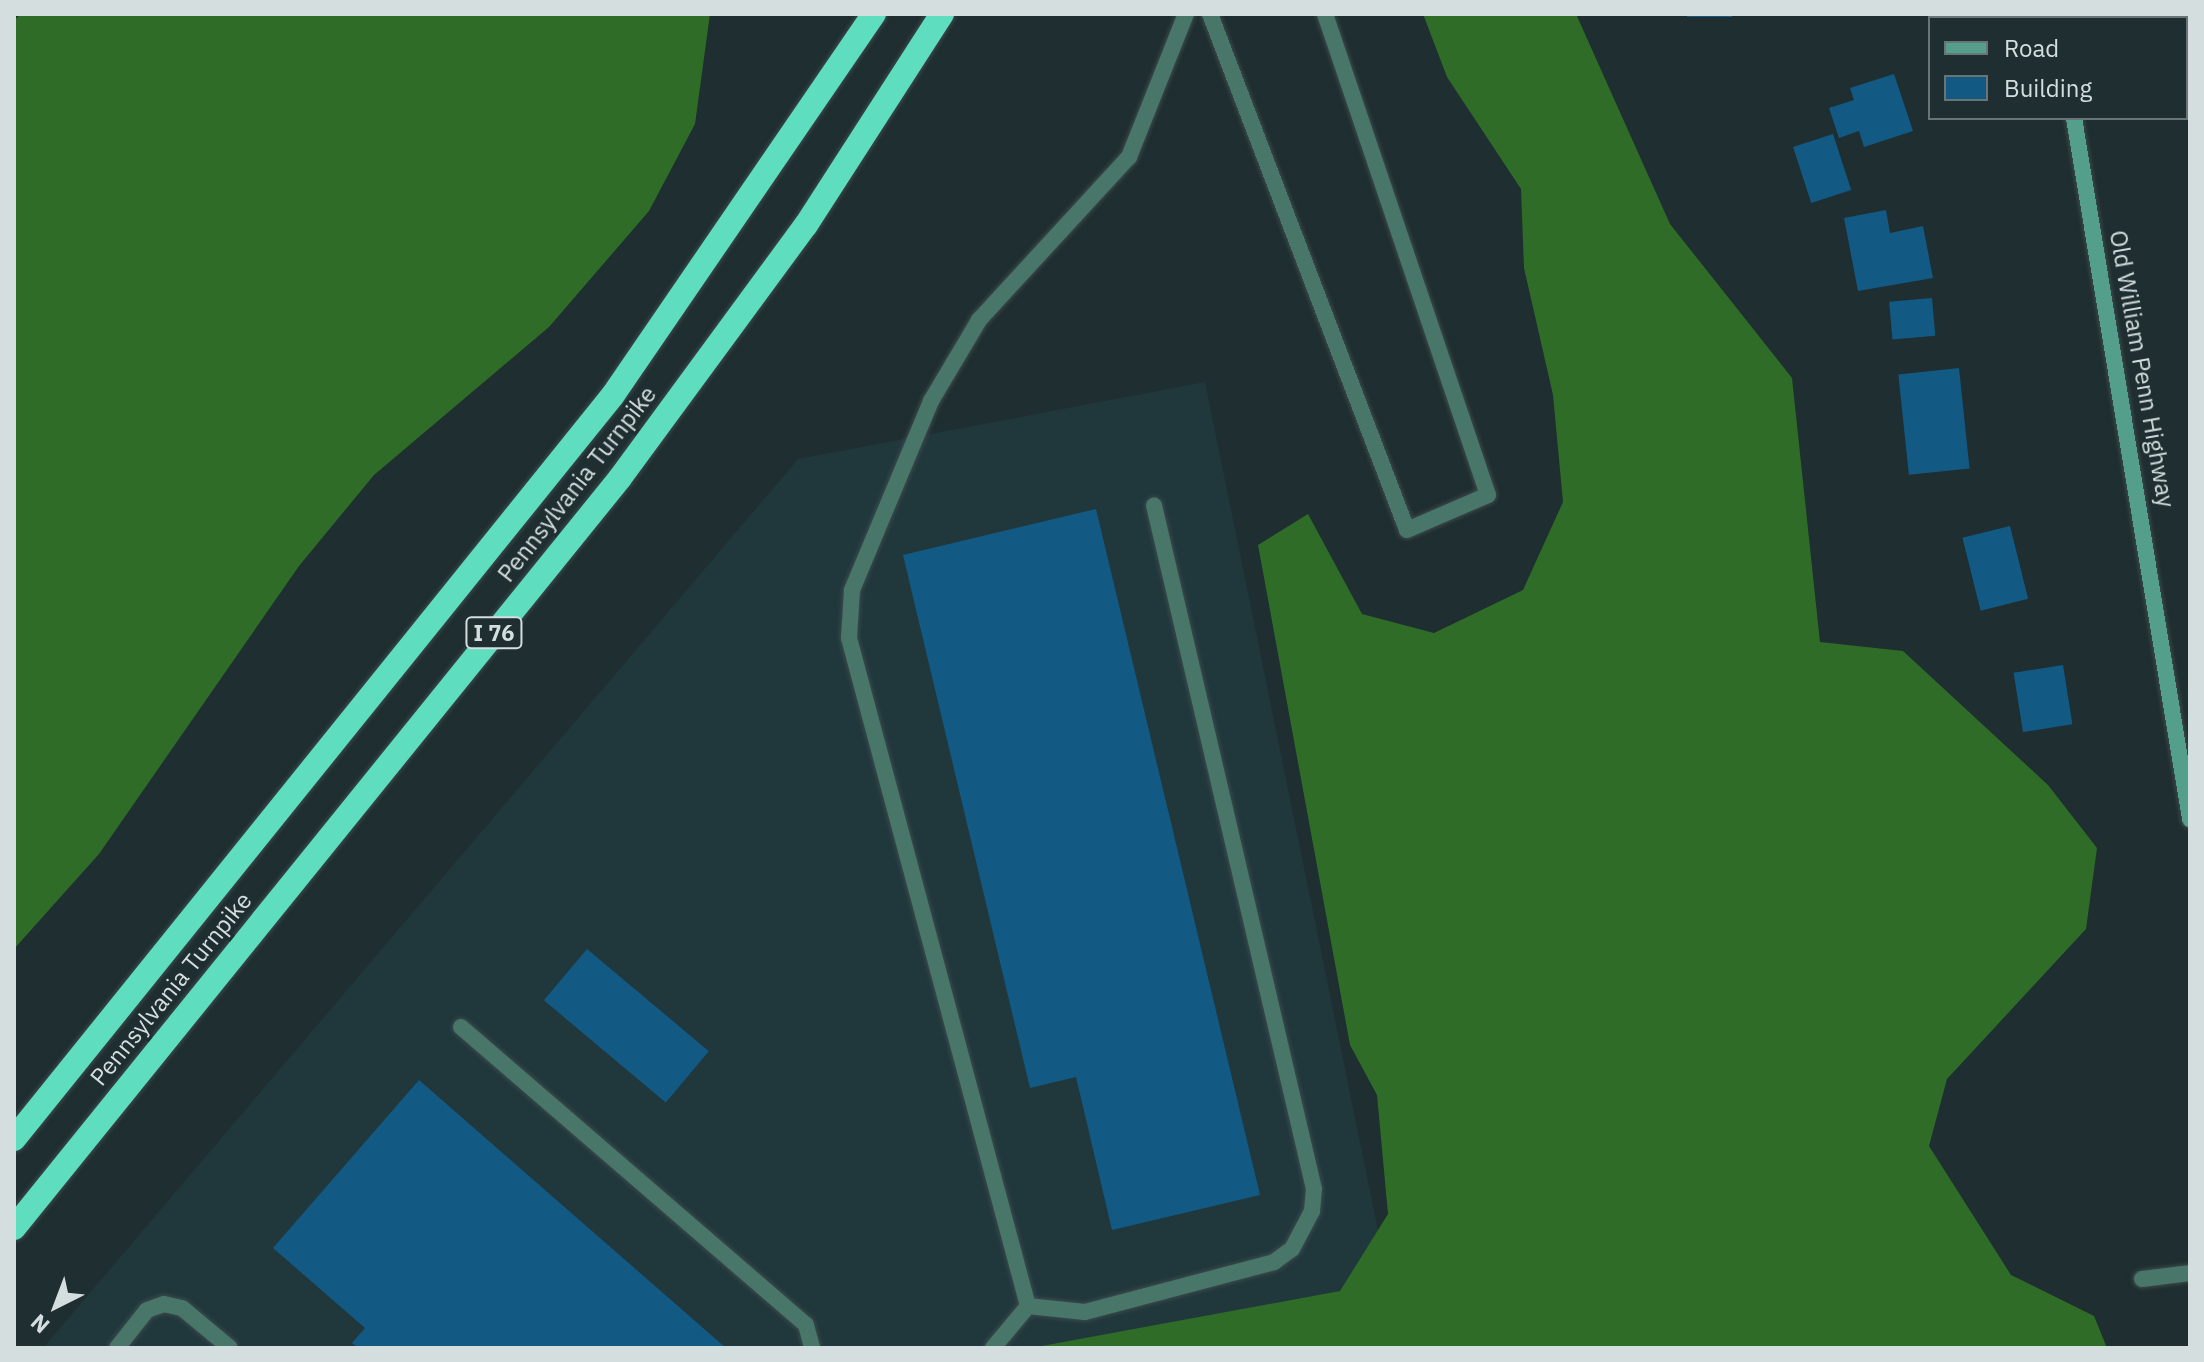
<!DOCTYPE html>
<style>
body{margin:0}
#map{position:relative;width:2204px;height:1362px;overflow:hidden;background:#1f2e30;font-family:"IBM Plex Sans",sans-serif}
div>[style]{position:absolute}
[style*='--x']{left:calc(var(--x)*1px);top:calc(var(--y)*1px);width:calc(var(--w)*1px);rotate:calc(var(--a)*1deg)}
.built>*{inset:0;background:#20383c}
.forest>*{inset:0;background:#2e6c28}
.building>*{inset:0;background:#125a84;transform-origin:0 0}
.roads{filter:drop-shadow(0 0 2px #3c4a4c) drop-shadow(0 0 2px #3c4a4c)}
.lane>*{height:16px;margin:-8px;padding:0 8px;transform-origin:8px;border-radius:8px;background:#487669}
.secondary>*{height:16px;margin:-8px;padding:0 8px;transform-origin:8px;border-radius:8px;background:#539f8c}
.highway>*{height:24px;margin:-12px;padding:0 12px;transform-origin:12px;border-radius:12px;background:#5fddbf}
span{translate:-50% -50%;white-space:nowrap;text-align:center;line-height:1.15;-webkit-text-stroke:6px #1f2e30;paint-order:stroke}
.shield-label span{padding:2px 6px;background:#1f2e30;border:2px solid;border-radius:6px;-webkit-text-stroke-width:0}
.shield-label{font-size:22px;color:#d5dedf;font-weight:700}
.street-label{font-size:24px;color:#d5dedf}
.frame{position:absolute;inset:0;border:16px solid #d5dedf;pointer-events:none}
.legend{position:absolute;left:1928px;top:16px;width:260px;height:104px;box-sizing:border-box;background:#1f2e30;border:2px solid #687476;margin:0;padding:10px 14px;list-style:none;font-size:24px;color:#d5dedf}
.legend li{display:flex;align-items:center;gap:16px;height:40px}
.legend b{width:40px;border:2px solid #687476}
.north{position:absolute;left:16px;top:1266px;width:80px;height:80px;-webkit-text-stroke:6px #1f2e30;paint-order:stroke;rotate:222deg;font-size:22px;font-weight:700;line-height:32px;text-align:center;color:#d5dedf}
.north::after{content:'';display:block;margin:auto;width:28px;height:36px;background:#d5dedf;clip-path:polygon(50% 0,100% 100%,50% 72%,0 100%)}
</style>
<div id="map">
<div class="built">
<i style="clip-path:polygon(1205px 382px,1393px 1304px,1235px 1348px,43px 1348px,798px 459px)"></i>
</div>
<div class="forest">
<i style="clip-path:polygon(21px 14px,710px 14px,695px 124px,649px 211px,549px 327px,374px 475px,299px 566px,99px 854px,14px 949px,14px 20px)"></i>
<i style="clip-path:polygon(1423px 14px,1576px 14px,1670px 224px,1792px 378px,1820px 642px,1903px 651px,2048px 785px,2097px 848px,2086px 929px,1947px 1079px,1929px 1146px,2011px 1275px,2094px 1316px,2107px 1348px,1031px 1348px,1340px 1291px,1388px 1214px,1377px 1095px,1350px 1045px,1258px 545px,1308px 514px,1362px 614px,1434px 633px,1523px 590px,1563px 502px,1553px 395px,1524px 268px,1521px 189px,1447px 77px)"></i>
</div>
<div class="building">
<i style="left:1687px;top:14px;width:45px;height:3px"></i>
<i style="clip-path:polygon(1894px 74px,1913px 131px,1864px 147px,1859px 131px,1839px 138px,1829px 108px,1854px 100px,1850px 88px)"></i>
<i style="left:1833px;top:134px;width:59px;height:42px;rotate:72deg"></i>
<i style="clip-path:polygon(1886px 210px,1890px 233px,1923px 226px,1933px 278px,1858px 291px,1844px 218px)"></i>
<i style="left:1932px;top:298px;width:38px;height:43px;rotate:85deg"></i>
<i style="left:1959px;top:368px;width:101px;height:61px;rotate:84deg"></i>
<i style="clip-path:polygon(1096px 509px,1260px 1195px,1112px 1230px,1076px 1077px,1030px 1088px,903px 555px)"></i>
<i style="left:2010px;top:526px;width:75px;height:49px;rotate:76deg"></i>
<i style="left:2063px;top:665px;width:60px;height:50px;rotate:81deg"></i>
<i style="left:587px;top:949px;width:159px;height:67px;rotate:40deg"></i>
<i style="clip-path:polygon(419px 1080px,726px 1348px,358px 1348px,352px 1343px,365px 1328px,273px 1248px)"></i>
</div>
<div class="roads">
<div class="lane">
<i style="--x:1210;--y:14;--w:552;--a:69.1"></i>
<i style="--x:1407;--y:530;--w:88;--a:-23.4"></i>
<i style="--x:1488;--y:495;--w:508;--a:-108.72"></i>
<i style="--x:461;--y:1027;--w:456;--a:40.8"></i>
<i style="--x:806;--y:1325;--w:24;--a:75"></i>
<i style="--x:2142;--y:1279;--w:48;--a:-7.1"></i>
<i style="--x:1028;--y:1306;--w:692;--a:-105"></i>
<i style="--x:849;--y:638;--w:48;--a:-86.4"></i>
<i style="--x:852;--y:590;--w:205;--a:-67.3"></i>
<i style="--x:931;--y:401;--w:94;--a:-59.3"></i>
<i style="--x:979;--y:320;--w:222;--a:-47.4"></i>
<i style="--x:1129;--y:157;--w:154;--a:-68.3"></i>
<i style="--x:1028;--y:1306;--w:57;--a:6"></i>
<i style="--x:1085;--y:1312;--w:196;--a:-14.8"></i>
<i style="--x:1274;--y:1262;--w:22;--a:-36"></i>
<i style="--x:1292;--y:1249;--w:43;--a:-62.2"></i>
<i style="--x:1312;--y:1211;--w:22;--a:-85"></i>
<i style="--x:1314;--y:1189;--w:702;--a:-103.17"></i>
<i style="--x:117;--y:1348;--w:48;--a:-51.7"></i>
<i style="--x:147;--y:1310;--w:18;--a:-19"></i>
<i style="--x:164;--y:1304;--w:18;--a:13"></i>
<i style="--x:182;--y:1308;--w:62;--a:39.8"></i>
<i style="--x:993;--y:1348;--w:55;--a:-50.2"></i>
</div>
<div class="secondary">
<i style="--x:2056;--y:14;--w:4;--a:90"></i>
<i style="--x:2074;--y:118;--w:711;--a:80.6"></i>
</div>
<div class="highway">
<i style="--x:14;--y:1139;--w:955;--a:-51.16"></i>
<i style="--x:613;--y:395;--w:462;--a:-55.6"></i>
<i style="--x:14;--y:1228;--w:964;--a:-51.06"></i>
<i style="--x:620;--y:478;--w:314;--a:-53.7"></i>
<i style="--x:806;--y:225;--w:251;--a:-57.2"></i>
</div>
</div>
<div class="shield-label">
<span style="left:494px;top:633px">I 76</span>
</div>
<div class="street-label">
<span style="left:2142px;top:369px;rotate:80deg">Old William Penn Highway</span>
<span style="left:577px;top:484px;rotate:-52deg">Pennsylvania Turnpike</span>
<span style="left:171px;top:989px;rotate:-51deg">Pennsylvania Turnpike</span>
</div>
<div class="frame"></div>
<ul class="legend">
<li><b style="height:10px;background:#539f8c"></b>Road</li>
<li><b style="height:22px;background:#125a84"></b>Building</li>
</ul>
<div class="north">N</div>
</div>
